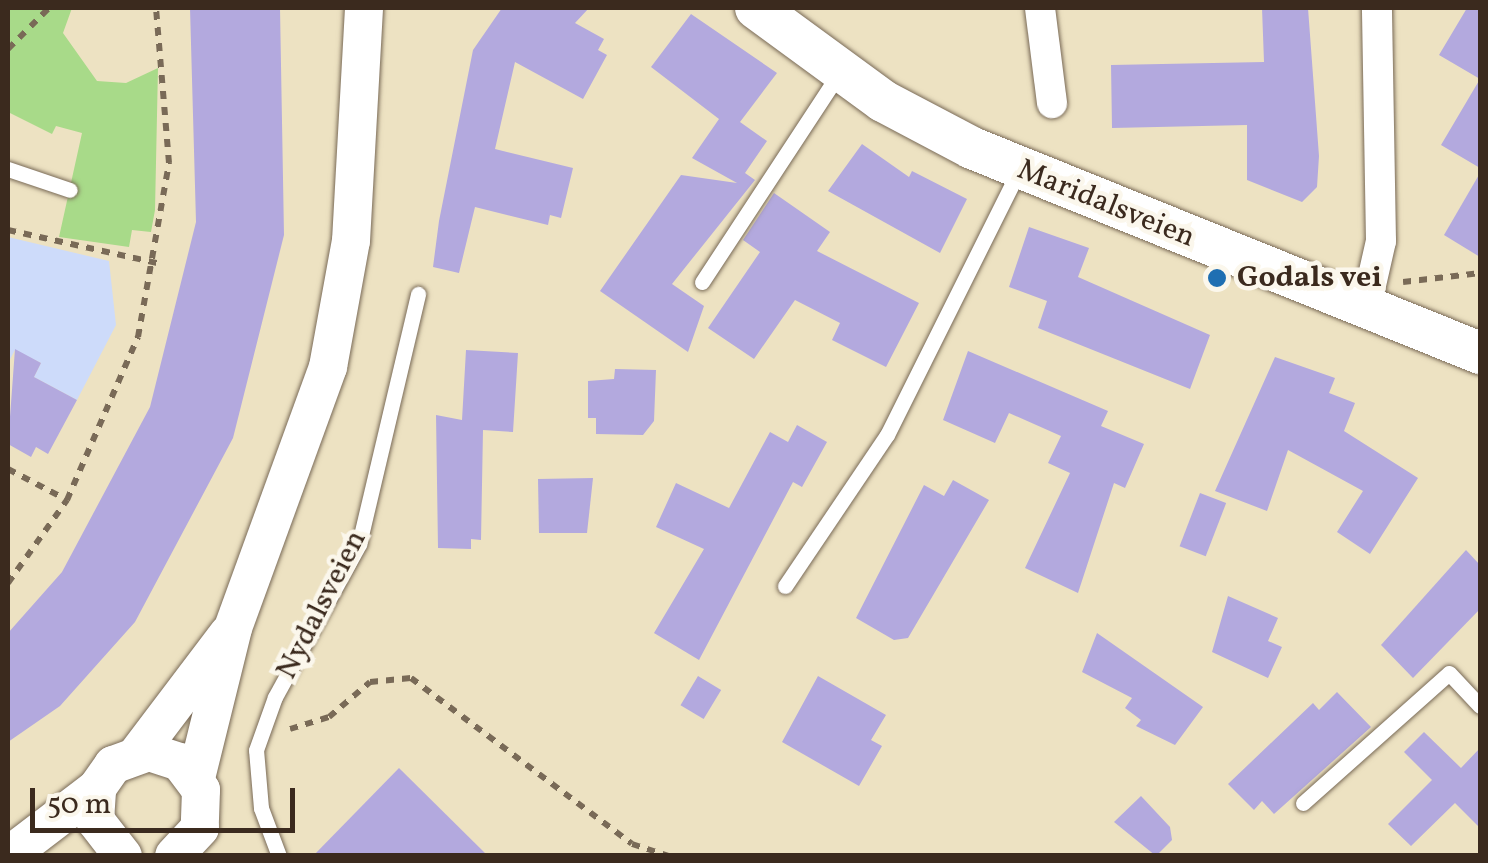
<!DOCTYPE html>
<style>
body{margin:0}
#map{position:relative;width:1488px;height:863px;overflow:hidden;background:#ede2c2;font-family:Vollkorn,serif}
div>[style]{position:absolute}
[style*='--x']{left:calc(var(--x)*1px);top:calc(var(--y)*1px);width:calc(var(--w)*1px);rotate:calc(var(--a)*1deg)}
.built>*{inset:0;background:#cddbfa}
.green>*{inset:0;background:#a8da89}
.building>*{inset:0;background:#b3a9de;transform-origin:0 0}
.path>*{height:6px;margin-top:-3px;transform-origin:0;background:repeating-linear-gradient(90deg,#796a57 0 8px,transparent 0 16px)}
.roads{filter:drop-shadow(0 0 2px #796a57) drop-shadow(0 0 2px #796a57)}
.service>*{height:15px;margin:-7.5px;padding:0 7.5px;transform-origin:7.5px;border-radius:7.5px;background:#fff}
.minor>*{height:30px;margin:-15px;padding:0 15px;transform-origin:15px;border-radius:15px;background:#fff}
.tertiary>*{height:38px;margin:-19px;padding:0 19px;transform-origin:19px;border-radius:19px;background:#fff}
.secondary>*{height:42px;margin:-21px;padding:0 21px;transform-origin:21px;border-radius:21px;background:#fff}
.dots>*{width:28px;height:28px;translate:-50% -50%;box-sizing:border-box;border:5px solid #fbf7ec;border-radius:50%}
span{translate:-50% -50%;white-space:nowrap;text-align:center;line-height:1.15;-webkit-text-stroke:9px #fbf7ec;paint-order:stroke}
.street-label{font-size:30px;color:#3b2a1e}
.poi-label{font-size:30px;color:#3b2a1e;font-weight:700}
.left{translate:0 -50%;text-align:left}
.frame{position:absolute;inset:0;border:10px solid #3b2a1e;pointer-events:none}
.scale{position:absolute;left:30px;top:788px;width:265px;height:45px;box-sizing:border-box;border:5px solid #3b2a1e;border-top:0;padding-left:12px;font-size:30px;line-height:35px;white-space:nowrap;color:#3b2a1e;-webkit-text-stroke:8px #fbf7ec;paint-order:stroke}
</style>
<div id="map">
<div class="built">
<i style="clip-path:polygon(8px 237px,109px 261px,116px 325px,77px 400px,34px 377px,41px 363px,15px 350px,8px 363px)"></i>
</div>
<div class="green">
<i style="clip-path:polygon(8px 8px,72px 8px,63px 33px,97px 81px,126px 83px,158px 68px,155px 210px,151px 232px,132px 230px,129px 247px,59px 237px,82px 133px,56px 126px,52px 134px,8px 112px)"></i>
</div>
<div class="building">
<i style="clip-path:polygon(190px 8px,280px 8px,284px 235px,233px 438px,135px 622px,60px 706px,8px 742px,8px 633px,62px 572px,150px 407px,196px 222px)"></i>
<i style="clip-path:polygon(502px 8px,589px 8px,575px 23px,604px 39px,598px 50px,607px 55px,583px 99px,515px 62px,495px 149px,573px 168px,561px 218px,550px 215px,548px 225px,475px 207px,459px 273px,433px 267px,439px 221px,473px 50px)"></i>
<i style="clip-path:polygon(1262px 8px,1308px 8px,1319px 156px,1317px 187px,1302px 202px,1247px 180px,1247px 125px,1112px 128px,1111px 65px,1264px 62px)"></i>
<i style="clip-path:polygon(1467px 8px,1480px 8px,1480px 168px,1441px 145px,1480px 79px,1439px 55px)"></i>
<i style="clip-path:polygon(691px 14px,777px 73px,740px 122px,767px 141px,745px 173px,755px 180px,672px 284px,704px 306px,688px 352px,600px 291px,681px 175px,737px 183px,692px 158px,719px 119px,651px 67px)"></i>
<i style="clip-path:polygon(862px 144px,909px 177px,912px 171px,967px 199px,940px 253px,828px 191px)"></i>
<i style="clip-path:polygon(1480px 173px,1480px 257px,1444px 235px)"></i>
<i style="clip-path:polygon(774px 193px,830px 232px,817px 251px,919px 303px,886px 367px,832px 340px,840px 323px,795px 300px,754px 359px,708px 328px,760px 252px,743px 240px)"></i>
<i style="clip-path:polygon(1029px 227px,1089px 248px,1078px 277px,1210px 335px,1190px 389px,1038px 328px,1047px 301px,1009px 287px)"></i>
<i style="clip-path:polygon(15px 349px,41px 363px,34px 377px,77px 400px,48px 454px,36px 447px,31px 457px,8px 444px)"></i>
<i style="clip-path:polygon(466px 350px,518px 353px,513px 432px,483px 430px,481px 540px,471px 539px,471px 549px,438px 548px,436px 415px,462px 420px)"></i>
<i style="clip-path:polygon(968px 351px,1108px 411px,1101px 426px,1144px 444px,1125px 488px,1114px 483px,1078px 593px,1025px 568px,1070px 473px,1048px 463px,1061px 436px,1009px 413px,995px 443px,943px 420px)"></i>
<i style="clip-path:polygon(1275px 357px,1335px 378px,1329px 393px,1355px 403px,1344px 431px,1418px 478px,1370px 554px,1337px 532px,1363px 491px,1288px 450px,1267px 511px,1215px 491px)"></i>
<i style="clip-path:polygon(615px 369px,656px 370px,654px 421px,643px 435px,596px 434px,596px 418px,588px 418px,588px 381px,614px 379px)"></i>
<i style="clip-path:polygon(797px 425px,827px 442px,802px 487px,793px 482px,699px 660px,654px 633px,704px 549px,656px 527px,676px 483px,729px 508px,770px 432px,788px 442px)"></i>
<i style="clip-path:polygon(593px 478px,587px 533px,539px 533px,538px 479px)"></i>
<i style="clip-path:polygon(953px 480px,989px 500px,908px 638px,894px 640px,856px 618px,924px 485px,944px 496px)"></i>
<i style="left:1200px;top:493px;width:28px;height:57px;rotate:21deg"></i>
<i style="clip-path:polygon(1466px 550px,1480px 565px,1480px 609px,1413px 678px,1381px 645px)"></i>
<i style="clip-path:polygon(1228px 596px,1278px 618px,1268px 641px,1282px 647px,1268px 678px,1212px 652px)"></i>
<i style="clip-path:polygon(1097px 633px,1203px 707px,1175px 745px,1136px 726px,1141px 720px,1125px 708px,1132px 698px,1082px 672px)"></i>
<i style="left:698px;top:676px;width:27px;height:34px;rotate:31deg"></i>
<i style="clip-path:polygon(818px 676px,886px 715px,871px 740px,882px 746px,859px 786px,782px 742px)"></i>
<i style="clip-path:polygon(1337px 692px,1371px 727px,1274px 814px,1262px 801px,1254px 810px,1228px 784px,1313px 703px,1319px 710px)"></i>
<i style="clip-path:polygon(1424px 732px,1461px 768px,1480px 748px,1480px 828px,1455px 803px,1411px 846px,1388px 824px,1432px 780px,1404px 752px)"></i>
<i style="clip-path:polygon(399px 768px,488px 856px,313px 856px)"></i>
<i style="clip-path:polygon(1141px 796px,1170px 827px,1172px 840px,1156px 856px,1114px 822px)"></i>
</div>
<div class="path">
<i style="--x:8;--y:49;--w:58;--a:-45"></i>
<i style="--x:8;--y:230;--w:153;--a:12.5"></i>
<i style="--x:1403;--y:282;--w:78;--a:-6.7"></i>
<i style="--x:8;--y:469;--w:67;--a:27.7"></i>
<i style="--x:8;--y:583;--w:102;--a:-54.6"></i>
<i style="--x:67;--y:500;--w:178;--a:-66.5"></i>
<i style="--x:138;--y:337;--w:177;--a:-79.9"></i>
<i style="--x:169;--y:163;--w:156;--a:-94.8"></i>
<i style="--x:290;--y:729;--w:41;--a:-17.1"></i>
<i style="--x:329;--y:717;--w:54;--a:-40.5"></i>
<i style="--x:370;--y:682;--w:41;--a:-5.6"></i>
<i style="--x:411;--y:678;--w:276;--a:36.9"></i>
<i style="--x:632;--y:844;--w:38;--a:18"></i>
</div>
<div class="roads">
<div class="service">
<i style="--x:8;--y:169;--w:65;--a:18.7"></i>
<i style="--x:702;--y:282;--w:251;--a:-56.7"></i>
<i style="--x:785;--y:586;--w:182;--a:-56"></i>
<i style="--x:887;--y:435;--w:296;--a:-63.5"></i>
<i style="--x:1303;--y:803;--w:195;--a:-41.7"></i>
<i style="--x:1449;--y:673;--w:45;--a:46.8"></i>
<i style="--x:279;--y:856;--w:51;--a:-110.6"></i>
<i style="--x:261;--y:808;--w:58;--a:-94.9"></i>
<i style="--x:256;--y:750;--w:56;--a:-70.3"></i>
<i style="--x:275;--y:697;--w:175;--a:-61.2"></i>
<i style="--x:359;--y:544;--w:257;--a:-76.7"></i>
</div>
<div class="minor">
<i style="--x:1040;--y:8;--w:96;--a:82.8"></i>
<i style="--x:1366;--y:307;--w:68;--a:-77.2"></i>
<i style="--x:1381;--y:241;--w:233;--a:-91"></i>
</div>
<div class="tertiary">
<i style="--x:138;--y:753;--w:149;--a:-52.9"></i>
<i style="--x:196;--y:778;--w:154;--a:-76.1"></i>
<i style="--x:233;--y:628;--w:278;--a:-70"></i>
<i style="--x:328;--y:367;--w:128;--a:-79.7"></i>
<i style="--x:351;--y:241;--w:233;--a:-86.8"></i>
<i style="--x:8;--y:856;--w:112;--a:-37.4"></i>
<i style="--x:123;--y:856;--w:46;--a:-127.9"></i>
<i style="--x:95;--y:820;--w:32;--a:-86"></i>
<i style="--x:97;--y:788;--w:28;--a:-55"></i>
<i style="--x:113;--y:765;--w:38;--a:-20"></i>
<i style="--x:149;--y:752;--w:33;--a:18"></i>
<i style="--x:180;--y:762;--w:35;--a:53"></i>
<i style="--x:201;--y:790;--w:38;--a:92"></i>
<i style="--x:200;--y:828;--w:38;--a:133"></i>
</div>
<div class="secondary">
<i style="--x:756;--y:8;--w:157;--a:36.2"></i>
<i style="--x:883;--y:101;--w:101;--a:27.8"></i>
<i style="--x:972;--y:148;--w:548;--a:21.98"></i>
</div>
</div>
<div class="dots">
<i style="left:1217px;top:278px;background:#1f6fb2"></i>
</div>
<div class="street-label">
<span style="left:1106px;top:204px;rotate:22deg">Maridalsveien</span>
<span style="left:322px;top:605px;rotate:-63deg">Nydalsveien</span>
</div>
<div class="poi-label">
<span class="left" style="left:1237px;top:278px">Godals vei</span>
</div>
<div class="frame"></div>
<div class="scale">50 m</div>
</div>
